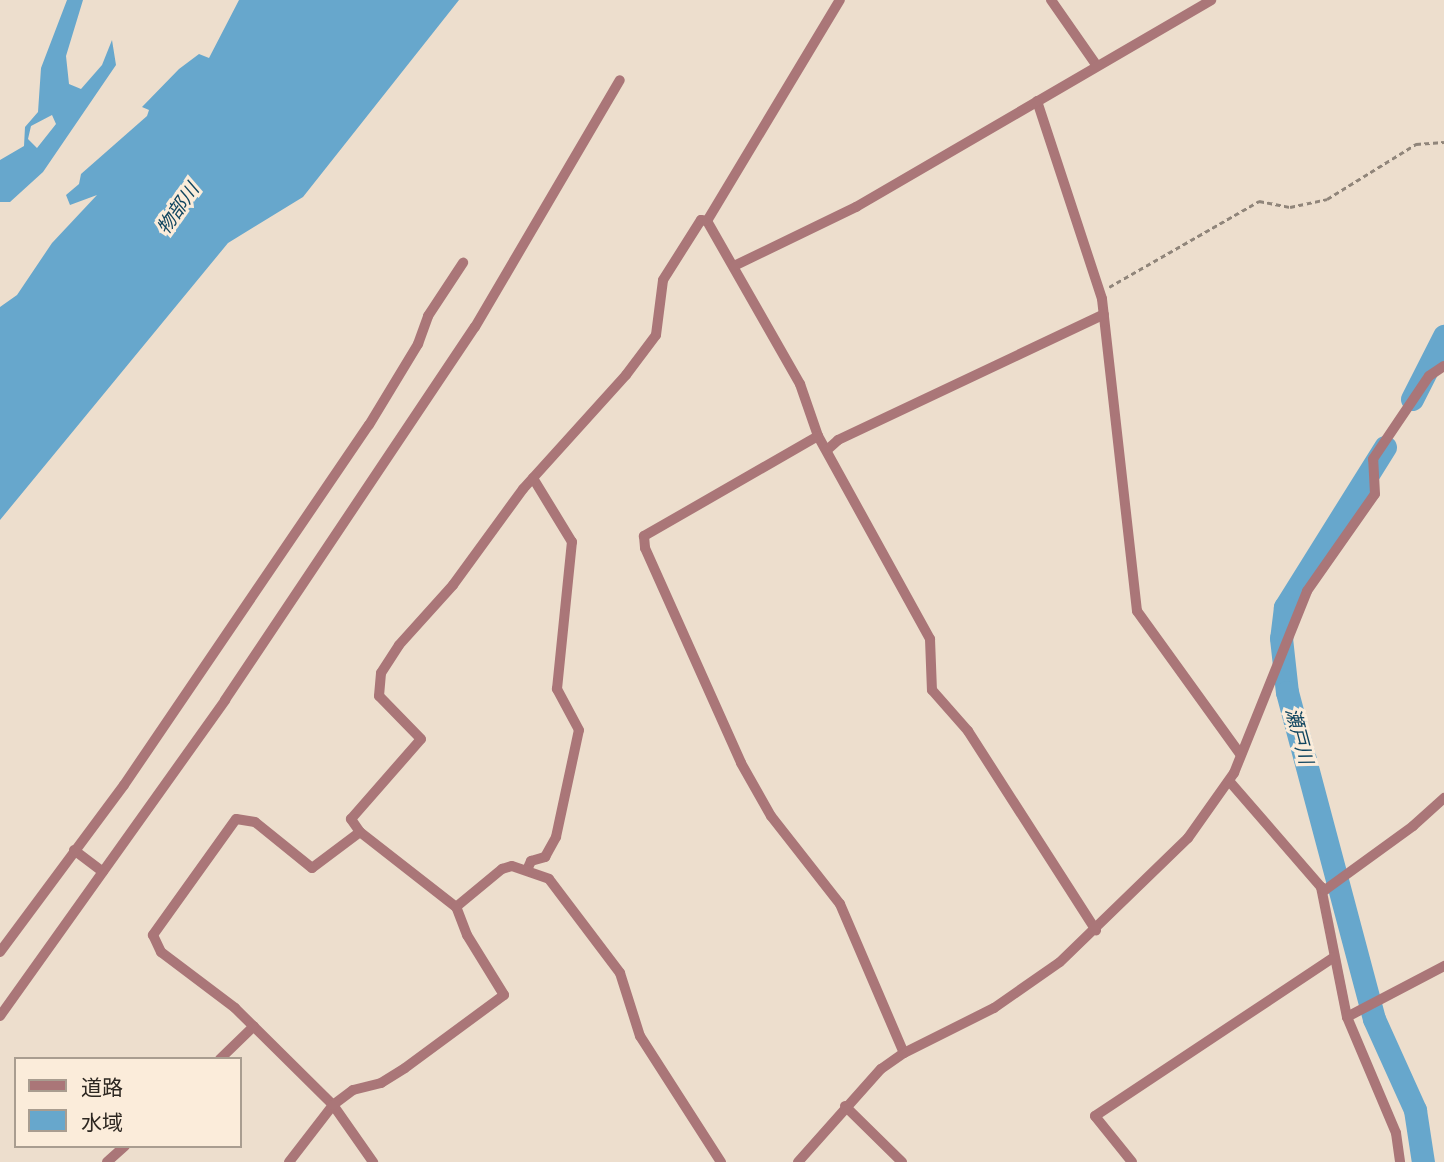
<!DOCTYPE html>
<meta charset="utf-8">
<style>
body{margin:0}
#map{position:relative;width:1444px;height:1162px;overflow:hidden;background:#eddecd;font-family:Raleway,"Noto Sans JP",sans-serif}
div>[style]{position:absolute}
[style*='--x']{left:calc(var(--x)*1px);top:calc(var(--y)*1px);width:calc(var(--w)*1px);rotate:calc(var(--a)*1deg)}
.water>*{inset:0;background:#67a7cc}
.river>*{height:23px;margin:-11.5px;padding:0 11.5px;transform-origin:11.5px;border-radius:11.5px;background:#67a7cc}
.path>*{height:2.5px;margin-top:-1.25px;transform-origin:0;background:repeating-linear-gradient(90deg,#90857a 0 5px,transparent 0 8.5px)}
.minor>*{height:10px;margin:-5px;padding:0 5px;transform-origin:5px;border-radius:5px;background:#aa7678}
span{translate:-50% -50%;white-space:nowrap;text-align:center;line-height:1.15;-webkit-text-stroke:6px #fbecda;paint-order:stroke}
.water-label{font-size:19px;color:#10455f;font-style:italic}
.legend{position:absolute;left:14px;top:1057px;width:228px;height:91px;box-sizing:border-box;background:#fbecda;border:2px solid #a99d90;margin:0;padding:9px 12px;list-style:none;font-size:21px;color:#2d2721}
.legend li{display:flex;align-items:center;gap:14px;height:35px}
.legend b{width:35px;border:2px solid #a99d90}
</style>
<div id="map">
<div class="water">
<i style="clip-path:polygon(evenodd,67px 0,83px 0,66px 56px,69px 84px,81px 89px,102px 65px,112px 40px,116px 65px,43px 172px,10px 202px,0 202px,0 160px,24px 146px,25px 127px,38px 112px,41px 68px,67px 0,52px 115px,56px 124px,37px 148px,28px 139px,31px 126px,52px 115px)"></i>
<i style="clip-path:polygon(239px 0,459px 0,303px 197px,228px 243px,0 520px,0 307px,17px 295px,52px 243px,97px 195px,70px 205px,66px 195px,79px 184px,81px 174px,147px 116px,149px 110px,142px 107px,179px 69px,199px 54px,209px 58px)"></i>
</div>
<div class="river">
<i style="--x:1412;--y:399;--w:71;--a:-63.1"></i>
<i style="--x:1385;--y:447;--w:189;--a:122"></i>
<i style="--x:1285;--y:607;--w:31;--a:97"></i>
<i style="--x:1281;--y:638;--w:54;--a:83.7"></i>
<i style="--x:1287;--y:692;--w:338;--a:75.1"></i>
<i style="--x:1374;--y:1019;--w:100;--a:65.7"></i>
<i style="--x:1415;--y:1110;--w:53;--a:81.3"></i>
</div>
<div class="path">
<i style="--x:1109;--y:287;--w:173;--a:-29.8"></i>
<i style="--x:1259;--y:201;--w:32;--a:11"></i>
<i style="--x:1290;--y:207;--w:38;--a:-12"></i>
<i style="--x:1327;--y:199;--w:105;--a:-31.7"></i>
<i style="--x:1416;--y:144;--w:28;--a:-4"></i>
</div>
<div class="minor">
<i style="--x:1051;--y:0;--w:80;--a:55.1"></i>
<i style="--x:1037;--y:101;--w:208;--a:71.8"></i>
<i style="--x:1102;--y:299;--w:314;--a:83.6"></i>
<i style="--x:1137;--y:611;--w:176;--a:54.2"></i>
<i style="--x:707;--y:221;--w:188;--a:60.3"></i>
<i style="--x:800;--y:384;--w:55;--a:70.9"></i>
<i style="--x:818;--y:436;--w:232;--a:61.1"></i>
<i style="--x:930;--y:639;--w:51;--a:87.8"></i>
<i style="--x:932;--y:690;--w:55;--a:48.7"></i>
<i style="--x:968;--y:731;--w:237;--a:57.3"></i>
<i style="--x:734;--y:266;--w:136;--a:-25.8"></i>
<i style="--x:856;--y:207;--w:411;--a:-30.2"></i>
<i style="--x:818;--y:436;--w:201;--a:150.1"></i>
<i style="--x:644;--y:536;--w:12;--a:85"></i>
<i style="--x:645;--y:548;--w:235;--a:65.9"></i>
<i style="--x:741;--y:763;--w:61;--a:60.5"></i>
<i style="--x:771;--y:816;--w:112;--a:51.9"></i>
<i style="--x:840;--y:904;--w:162;--a:66.8"></i>
<i style="--x:827;--y:450;--w:15;--a:-42"></i>
<i style="--x:838;--y:440;--w:294;--a:-25.3"></i>
<i style="--x:1230;--y:782;--w:139;--a:49.1"></i>
<i style="--x:1321;--y:887;--w:133;--a:78.7"></i>
<i style="--x:1347;--y:1017;--w:126;--a:67.1"></i>
<i style="--x:1396;--y:1133;--w:29;--a:82"></i>
<i style="--x:360;--y:832;--w:60;--a:143.1"></i>
<i style="--x:312;--y:868;--w:73;--a:-141.1"></i>
<i style="--x:255;--y:822;--w:19;--a:-171"></i>
<i style="--x:236;--y:819;--w:143;--a:125.6"></i>
<i style="--x:153;--y:935;--w:19;--a:65"></i>
<i style="--x:161;--y:952;--w:93;--a:37.1"></i>
<i style="--x:235;--y:1008;--w:138;--a:44.7"></i>
<i style="--x:333;--y:1105;--w:70;--a:54.9"></i>
<i style="--x:74;--y:850;--w:36;--a:37"></i>
<i style="--x:527;--y:870;--w:10;--a:-66"></i>
<i style="--x:531;--y:861;--w:15;--a:-16"></i>
<i style="--x:545;--y:857;--w:23;--a:-61"></i>
<i style="--x:556;--y:837;--w:109;--a:-77.9"></i>
<i style="--x:579;--y:730;--w:47;--a:-118.2"></i>
<i style="--x:557;--y:689;--w:148;--a:-84.2"></i>
<i style="--x:572;--y:542;--w:75;--a:-121.4"></i>
<i style="--x:1321;--y:887;--w:5;--a:37"></i>
<i style="--x:1325;--y:890;--w:109;--a:-36"></i>
<i style="--x:1413;--y:826;--w:42;--a:-42.1"></i>
<i style="--x:456;--y:907;--w:122;--a:-142"></i>
<i style="--x:360;--y:832;--w:16;--a:-125"></i>
<i style="--x:351;--y:819;--w:106;--a:-48.8"></i>
<i style="--x:421;--y:739;--w:60;--a:-134.3"></i>
<i style="--x:379;--y:696;--w:23;--a:-85"></i>
<i style="--x:381;--y:673;--w:33;--a:-57"></i>
<i style="--x:399;--y:645;--w:81;--a:-48"></i>
<i style="--x:453;--y:585;--w:119;--a:-53.9"></i>
<i style="--x:523;--y:489;--w:154;--a:-47.9"></i>
<i style="--x:626;--y:375;--w:50;--a:-53.1"></i>
<i style="--x:656;--y:335;--w:55;--a:-82.7"></i>
<i style="--x:663;--y:280;--w:71;--a:-57.7"></i>
<i style="--x:701;--y:220;--w:6;--a:9"></i>
<i style="--x:707;--y:221;--w:258;--a:-59"></i>
<i style="--x:0;--y:952;--w:208;--a:-53.4"></i>
<i style="--x:124;--y:785;--w:435;--a:-55.8"></i>
<i style="--x:369;--y:425;--w:95;--a:-58.8"></i>
<i style="--x:418;--y:344;--w:30;--a:-70"></i>
<i style="--x:428;--y:316;--w:64;--a:-56.6"></i>
<i style="--x:0;--y:1016;--w:388;--a:-54.5"></i>
<i style="--x:225;--y:700;--w:449;--a:-56.2"></i>
<i style="--x:475;--y:327;--w:286;--a:-59.6"></i>
<i style="--x:1347;--y:1017;--w:110;--a:-27.7"></i>
<i style="--x:220;--y:1059;--w:47;--a:-44.1"></i>
<i style="--x:845;--y:1106;--w:80;--a:44.5"></i>
<i style="--x:107;--y:1162;--w:24;--a:-42"></i>
<i style="--x:289;--y:1162;--w:72;--a:-52.3"></i>
<i style="--x:333;--y:1105;--w:25;--a:-37"></i>
<i style="--x:353;--y:1090;--w:29;--a:-14"></i>
<i style="--x:381;--y:1083;--w:28;--a:-32"></i>
<i style="--x:405;--y:1068;--w:123;--a:-36.4"></i>
<i style="--x:504;--y:995;--w:70;--a:-121.7"></i>
<i style="--x:467;--y:935;--w:30;--a:-111"></i>
<i style="--x:456;--y:907;--w:60;--a:-39.6"></i>
<i style="--x:502;--y:869;--w:10;--a:-17"></i>
<i style="--x:512;--y:866;--w:39;--a:19"></i>
<i style="--x:549;--y:879;--w:118;--a:52.9"></i>
<i style="--x:620;--y:973;--w:66;--a:72.4"></i>
<i style="--x:640;--y:1036;--w:150;--a:57.3"></i>
<i style="--x:798;--y:1162;--w:125;--a:-48.3"></i>
<i style="--x:881;--y:1069;--w:28;--a:-35"></i>
<i style="--x:904;--y:1053;--w:101;--a:-26.6"></i>
<i style="--x:994;--y:1008;--w:80;--a:-34.9"></i>
<i style="--x:1060;--y:962;--w:178;--a:-44.1"></i>
<i style="--x:1188;--y:838;--w:80;--a:-54.7"></i>
<i style="--x:1234;--y:773;--w:196;--a:-68.1"></i>
<i style="--x:1307;--y:591;--w:118;--a:-55"></i>
<i style="--x:1375;--y:494;--w:35;--a:-93"></i>
<i style="--x:1373;--y:459;--w:100;--a:-56"></i>
<i style="--x:1429;--y:376;--w:18;--a:-34"></i>
<i style="--x:1132;--y:1162;--w:59;--a:-128.8"></i>
<i style="--x:1095;--y:1116;--w:287;--a:-33.6"></i>
</div>
<div class="water-label">
<span style="left:178px;top:209px;rotate:-55deg">物部川</span>
<span style="left:1299px;top:736px;rotate:75deg">瀬戸川</span>
</div>
<ul class="legend">
<li><b style="height:9px;background:#aa7678"></b>道路</li>
<li><b style="height:19px;background:#67a7cc"></b>水域</li>
</ul>
</div>
